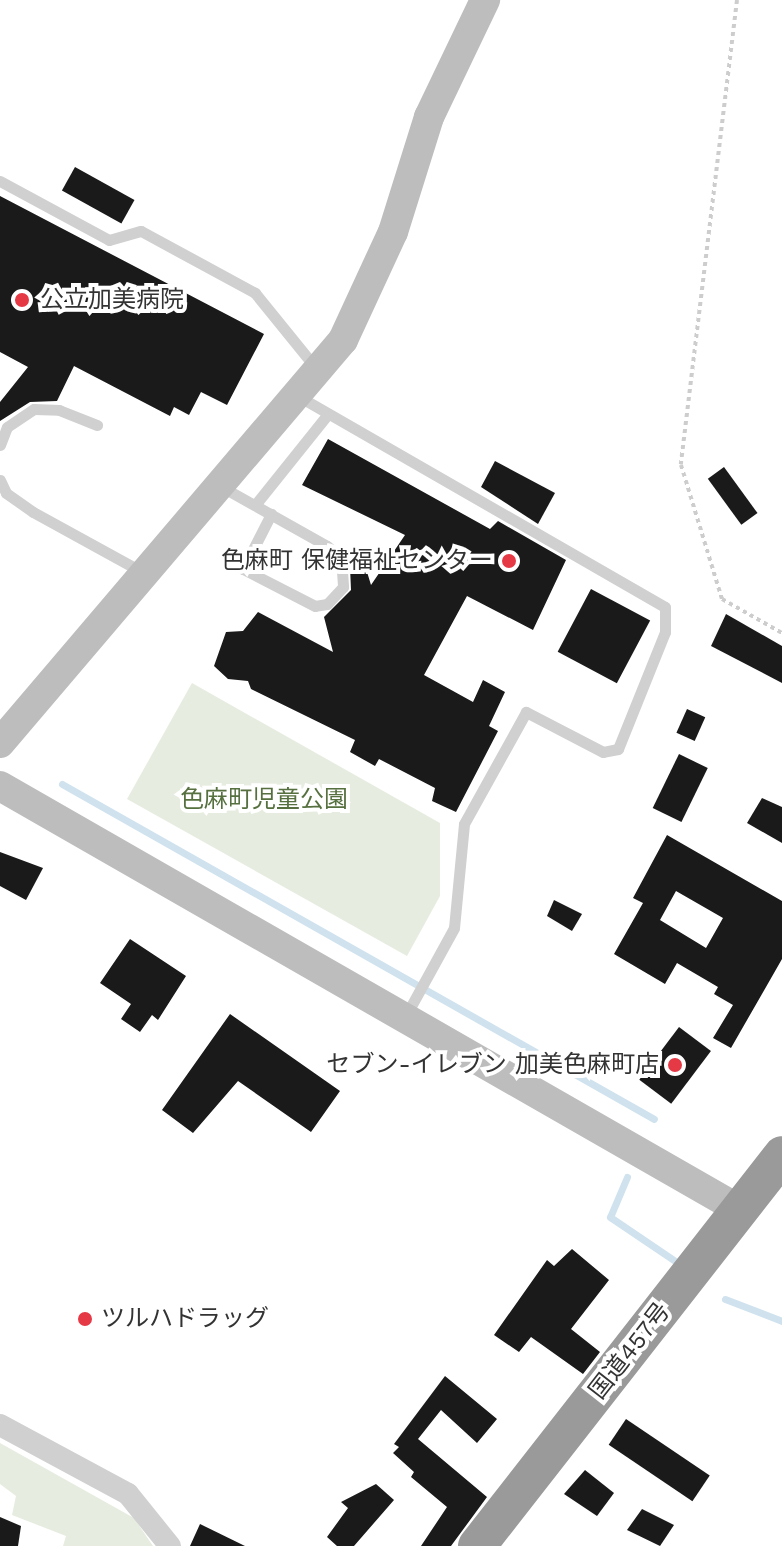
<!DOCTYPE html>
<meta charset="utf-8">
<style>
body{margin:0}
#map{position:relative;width:782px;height:1546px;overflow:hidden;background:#fff;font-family:"Work Sans","Noto Sans JP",sans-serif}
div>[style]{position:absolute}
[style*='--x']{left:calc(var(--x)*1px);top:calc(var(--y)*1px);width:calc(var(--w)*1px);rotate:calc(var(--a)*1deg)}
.green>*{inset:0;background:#e6ecdf}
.stream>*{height:7px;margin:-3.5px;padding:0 3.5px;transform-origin:3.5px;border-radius:3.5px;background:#cfe2ee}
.building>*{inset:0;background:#1a1a1a;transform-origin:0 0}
.path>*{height:4px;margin-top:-2px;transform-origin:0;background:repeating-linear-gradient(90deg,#cdcdcd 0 4px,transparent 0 8px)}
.lane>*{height:11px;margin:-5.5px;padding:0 5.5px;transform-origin:5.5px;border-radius:5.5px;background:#d0d0d0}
.street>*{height:22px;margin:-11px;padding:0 11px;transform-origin:11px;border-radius:11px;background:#d0d0d0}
.secondary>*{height:30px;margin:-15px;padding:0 15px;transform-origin:15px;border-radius:15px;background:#bdbdbd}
.highway>*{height:38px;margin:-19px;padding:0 19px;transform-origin:19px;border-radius:19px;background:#9a9a9a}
.dots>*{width:22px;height:22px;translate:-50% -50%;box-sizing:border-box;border:4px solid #fff;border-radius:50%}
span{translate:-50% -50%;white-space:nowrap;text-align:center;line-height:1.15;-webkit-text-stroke:8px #fff;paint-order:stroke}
.poi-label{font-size:24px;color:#333}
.left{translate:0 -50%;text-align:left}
.right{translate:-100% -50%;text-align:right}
.park-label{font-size:24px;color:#56703f}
.street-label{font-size:24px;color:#333}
</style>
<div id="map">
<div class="green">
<i style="clip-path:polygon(192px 683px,440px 823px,440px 896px,407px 956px,127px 799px)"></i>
<i style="clip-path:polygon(0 1443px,134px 1518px,153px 1546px,63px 1546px,66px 1536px,12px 1515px,16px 1496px,0 1484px)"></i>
</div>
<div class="stream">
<i style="--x:62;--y:784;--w:680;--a:29.5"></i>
<i style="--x:627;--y:1177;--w:43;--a:113"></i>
<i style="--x:610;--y:1217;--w:86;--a:34.1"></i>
<i style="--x:725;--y:1299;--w:61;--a:21.1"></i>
</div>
<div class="building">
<i style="left:75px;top:167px;width:68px;height:27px;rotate:29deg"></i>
<i style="clip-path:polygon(0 196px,264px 334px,227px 405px,201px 392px,189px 415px,174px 407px,170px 416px,74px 366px,57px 401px,30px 402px,0 421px,0 402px,28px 367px,0 352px)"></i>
<i style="clip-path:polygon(328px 439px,490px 529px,498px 521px,566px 560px,533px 630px,467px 596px,424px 675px,473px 702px,483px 680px,505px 692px,489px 726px,498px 731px,456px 812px,432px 801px,435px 788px,379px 759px,375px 766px,350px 752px,355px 740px,251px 689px,248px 681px,228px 679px,214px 666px,226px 632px,243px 631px,258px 612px,333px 652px,324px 617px,351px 590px,350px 567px,364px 562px,371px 585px,405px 535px,302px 485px)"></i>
<i style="clip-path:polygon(495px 461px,555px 493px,538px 524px,481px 487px)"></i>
<i style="left:724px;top:467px;width:57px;height:20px;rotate:54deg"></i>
<i style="left:591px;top:589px;width:67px;height:71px;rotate:28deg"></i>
<i style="clip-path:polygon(726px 614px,782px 646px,782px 683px,711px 646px)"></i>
<i style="left:687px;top:709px;width:20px;height:26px;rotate:24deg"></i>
<i style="left:679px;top:754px;width:32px;height:60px;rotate:26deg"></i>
<i style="clip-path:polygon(762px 798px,782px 807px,782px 843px,747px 823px)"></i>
<i style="clip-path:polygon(evenodd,667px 835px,782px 901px,782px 959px,731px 1048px,713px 1038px,733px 1005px,714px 994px,718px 987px,677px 963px,665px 984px,614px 954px,643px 903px,633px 898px,667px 835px,676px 891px,723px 918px,706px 948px,660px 920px,676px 891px)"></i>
<i style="clip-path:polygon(0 852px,43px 868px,26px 900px,0 886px)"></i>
<i style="clip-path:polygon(554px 900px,582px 914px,572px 931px,547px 916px)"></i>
<i style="clip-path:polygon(130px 939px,186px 976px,158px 1020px,152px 1015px,140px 1032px,121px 1019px,131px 1004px,100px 983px)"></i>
<i style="clip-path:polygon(230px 1014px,340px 1091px,311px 1132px,238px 1081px,193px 1133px,162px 1110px)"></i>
<i style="left:679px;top:1027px;width:40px;height:66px;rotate:37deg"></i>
<i style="clip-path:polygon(572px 1249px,609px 1280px,571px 1329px,600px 1352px,583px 1374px,531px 1337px,519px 1352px,494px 1335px,547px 1260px,554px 1266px)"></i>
<i style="clip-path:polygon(445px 1376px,497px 1419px,477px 1443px,441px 1410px,418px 1439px,487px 1497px,451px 1546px,421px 1546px,447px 1507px,411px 1477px,414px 1472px,393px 1453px,399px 1447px,394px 1444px)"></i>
<i style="left:626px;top:1419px;width:101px;height:31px;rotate:34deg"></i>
<i style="clip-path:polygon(585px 1470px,614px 1493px,597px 1516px,564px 1494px)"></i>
<i style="clip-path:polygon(376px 1484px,394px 1500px,354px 1546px,337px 1546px,327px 1537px,348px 1508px,341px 1502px)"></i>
<i style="clip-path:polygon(642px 1509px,674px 1525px,660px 1546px,627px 1530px)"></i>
<i style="clip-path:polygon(0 1517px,21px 1526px,18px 1546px,0 1546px)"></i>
<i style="clip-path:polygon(200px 1524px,245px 1546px,190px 1546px)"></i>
</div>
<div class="path">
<i style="--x:737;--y:0;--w:468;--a:96.9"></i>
<i style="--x:681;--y:465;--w:140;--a:73"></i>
<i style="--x:722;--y:599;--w:69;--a:29.5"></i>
</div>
<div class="lane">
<i style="--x:0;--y:181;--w:124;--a:28.4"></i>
<i style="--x:109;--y:240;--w:33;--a:-16"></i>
<i style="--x:141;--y:231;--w:130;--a:28.5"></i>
<i style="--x:255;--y:293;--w:95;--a:51"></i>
<i style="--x:298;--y:396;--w:423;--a:29.9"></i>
<i style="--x:665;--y:607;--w:25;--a:90"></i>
<i style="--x:665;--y:632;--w:126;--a:111.9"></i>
<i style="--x:618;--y:749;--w:15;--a:169"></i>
<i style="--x:603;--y:752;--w:87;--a:-152.5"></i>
<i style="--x:526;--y:712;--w:128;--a:119"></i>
<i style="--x:464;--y:824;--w:104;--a:95.5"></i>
<i style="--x:454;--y:928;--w:102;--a:118.8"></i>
<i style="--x:0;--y:445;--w:19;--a:-69"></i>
<i style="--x:7;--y:427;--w:32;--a:-34"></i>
<i style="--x:34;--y:409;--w:25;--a:2"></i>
<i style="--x:59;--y:410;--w:41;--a:21.5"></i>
<i style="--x:0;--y:480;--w:14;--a:65"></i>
<i style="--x:6;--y:493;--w:33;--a:35"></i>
<i style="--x:33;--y:512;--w:127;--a:28.8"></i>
<i style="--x:222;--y:487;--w:120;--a:29.3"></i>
<i style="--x:327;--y:546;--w:18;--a:38"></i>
<i style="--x:341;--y:557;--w:30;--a:86"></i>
<i style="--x:343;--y:587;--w:23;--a:133"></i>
<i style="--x:327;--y:604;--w:12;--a:171"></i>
<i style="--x:315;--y:606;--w:81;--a:-152.8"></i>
<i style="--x:243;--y:569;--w:62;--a:-63"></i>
<i style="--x:255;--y:505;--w:115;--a:-51.3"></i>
</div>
<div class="street">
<i style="--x:0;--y:1425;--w:145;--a:28.3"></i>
<i style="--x:128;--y:1494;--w:67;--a:51.1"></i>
</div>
<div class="secondary">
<i style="--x:0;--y:743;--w:529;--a:-49.6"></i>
<i style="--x:343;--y:340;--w:119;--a:-65.2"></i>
<i style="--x:393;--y:232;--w:121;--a:-72.6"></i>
<i style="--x:429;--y:117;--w:130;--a:-64.4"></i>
<i style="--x:0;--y:786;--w:853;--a:29.81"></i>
</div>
<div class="highway">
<i style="--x:477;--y:1546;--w:496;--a:-52"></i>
</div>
<div class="dots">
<i style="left:22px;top:300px;background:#e63946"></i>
<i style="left:509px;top:561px;background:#e63946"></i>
<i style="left:675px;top:1065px;background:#e63946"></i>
<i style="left:85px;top:1319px;background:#e63946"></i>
</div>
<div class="poi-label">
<span class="left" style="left:40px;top:300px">公立加美病院</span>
<span class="right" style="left:493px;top:561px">色麻町 保健福祉センター</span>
<span class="right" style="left:659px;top:1065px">セブン-イレブン 加美色麻町店</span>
<span class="left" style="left:101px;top:1319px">ツルハドラッグ</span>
</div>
<div class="park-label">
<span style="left:264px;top:800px">色麻町児童公園</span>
</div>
<div class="street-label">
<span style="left:630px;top:1351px;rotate:-52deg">国道457号</span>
</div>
</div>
